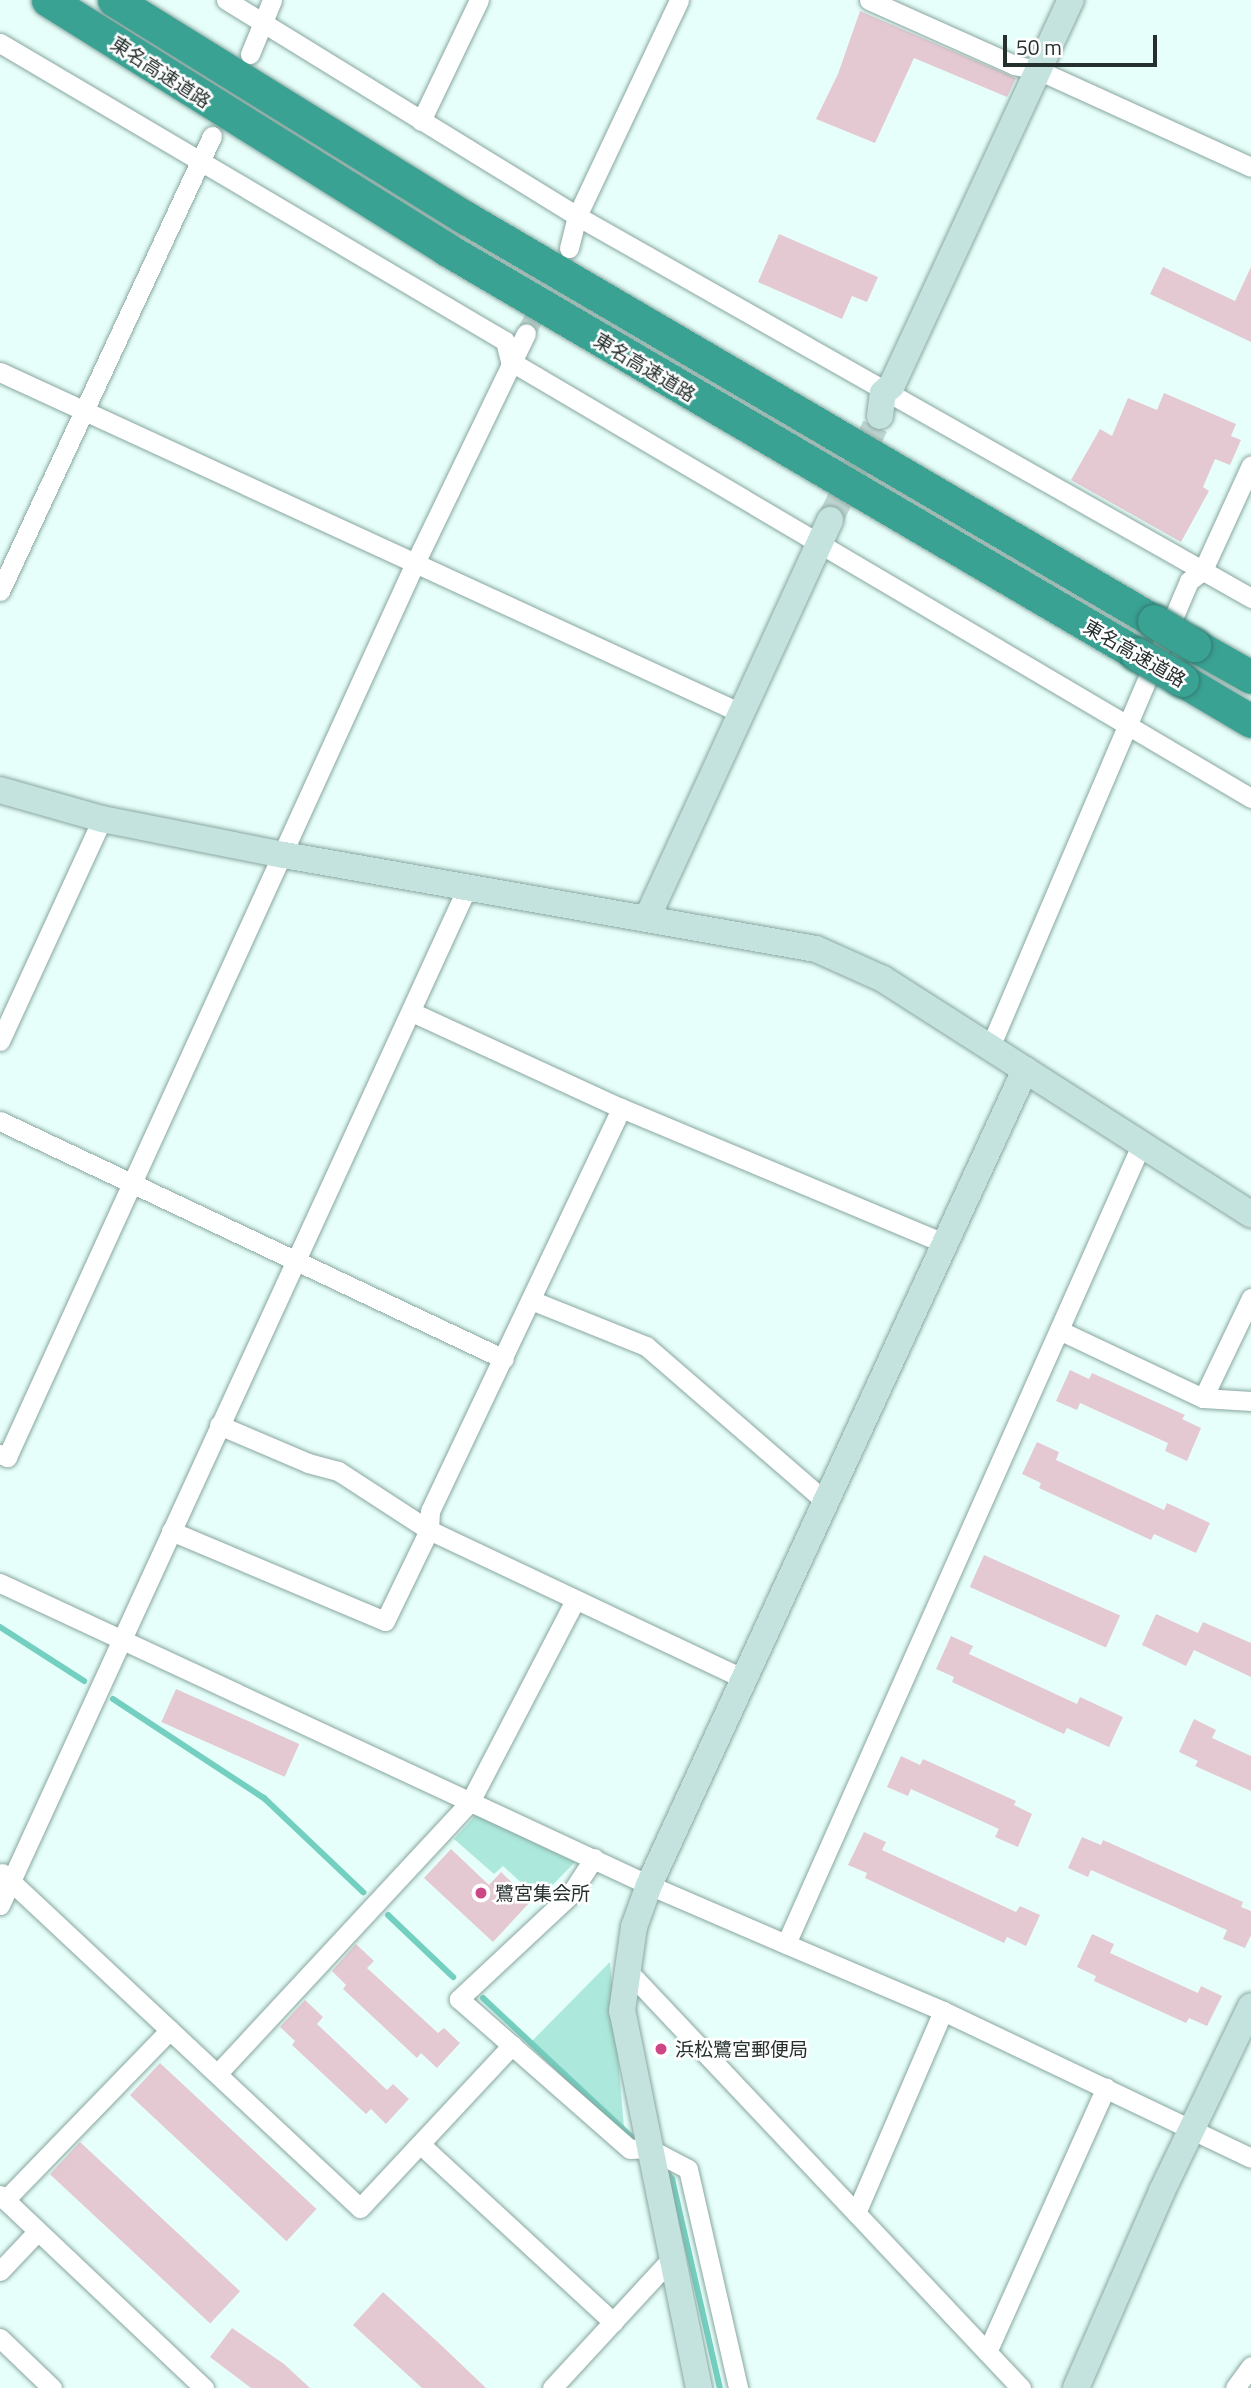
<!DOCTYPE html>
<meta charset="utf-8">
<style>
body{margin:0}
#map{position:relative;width:1251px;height:2388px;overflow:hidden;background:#e7fffa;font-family:"Titillium Web","Noto Sans JP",sans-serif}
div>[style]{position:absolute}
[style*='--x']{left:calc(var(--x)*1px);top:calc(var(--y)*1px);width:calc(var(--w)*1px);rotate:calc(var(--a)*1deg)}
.green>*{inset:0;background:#ace8dc}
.stream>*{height:6px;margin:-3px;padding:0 3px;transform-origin:3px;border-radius:3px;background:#73cfbf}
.building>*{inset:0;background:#e4c9d2;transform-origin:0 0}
.street-tunnel>*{height:19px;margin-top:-9.5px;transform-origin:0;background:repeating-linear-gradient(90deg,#c0d6d1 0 19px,transparent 0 29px)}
.secondary-tunnel>*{height:26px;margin-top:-13px;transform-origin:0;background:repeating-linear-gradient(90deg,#c0d6d1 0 26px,transparent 0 39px)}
.roads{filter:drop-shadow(0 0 2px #89a6a0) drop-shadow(0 0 2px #89a6a0)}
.street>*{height:19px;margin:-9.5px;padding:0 9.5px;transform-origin:9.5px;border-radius:9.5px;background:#fff}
.secondary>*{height:26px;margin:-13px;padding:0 13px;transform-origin:13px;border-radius:13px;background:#c4e3df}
.highway>*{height:33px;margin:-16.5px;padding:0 16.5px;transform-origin:16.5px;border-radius:16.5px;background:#3aa293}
.bridges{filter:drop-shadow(0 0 2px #337a70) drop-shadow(0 0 2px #337a70)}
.highway-bridge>*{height:33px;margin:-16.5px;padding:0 16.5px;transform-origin:16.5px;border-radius:16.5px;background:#3aa293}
.dots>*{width:19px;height:19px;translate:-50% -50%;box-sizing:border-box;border:4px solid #fff;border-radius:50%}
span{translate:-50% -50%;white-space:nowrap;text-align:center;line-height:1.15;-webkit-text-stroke:5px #fff;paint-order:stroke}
.street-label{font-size:19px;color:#25302e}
.poi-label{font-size:19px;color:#25302e}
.left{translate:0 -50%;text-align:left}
.scale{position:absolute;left:1003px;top:35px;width:154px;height:32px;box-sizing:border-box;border:4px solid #25302e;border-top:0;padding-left:9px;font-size:21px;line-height:24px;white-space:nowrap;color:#25302e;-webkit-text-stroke:5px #fff;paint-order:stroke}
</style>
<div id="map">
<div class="green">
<i style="clip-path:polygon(476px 1815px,575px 1862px,539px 1899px,503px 1866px,494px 1874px,454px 1839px)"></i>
<i style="clip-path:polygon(610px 1962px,624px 2128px,530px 2043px)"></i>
</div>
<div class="stream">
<i style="--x:0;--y:1627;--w:100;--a:32.7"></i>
<i style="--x:113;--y:1699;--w:181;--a:33.3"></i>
<i style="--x:264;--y:1798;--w:137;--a:43.5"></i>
<i style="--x:388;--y:1915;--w:90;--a:43.6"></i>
<i style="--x:483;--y:1998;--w:212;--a:43.1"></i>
<i style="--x:665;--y:2171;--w:11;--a:49"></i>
<i style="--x:672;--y:2179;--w:214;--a:77.1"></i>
</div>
<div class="building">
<i style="clip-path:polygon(860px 11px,1016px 78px,1007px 97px,914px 58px,875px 143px,816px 119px,838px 74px)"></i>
<i style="clip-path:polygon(779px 234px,878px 277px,867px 302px,852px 296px,842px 319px,758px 282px)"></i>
<i style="clip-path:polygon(1163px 267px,1235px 301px,1251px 267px,1251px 342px,1150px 294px)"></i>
<i style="clip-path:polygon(1164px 393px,1236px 424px,1231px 436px,1241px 440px,1230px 465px,1215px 459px,1203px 487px,1209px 491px,1181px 542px,1071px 480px,1100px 429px,1112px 436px,1128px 398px,1157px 410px)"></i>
<i style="clip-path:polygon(1070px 1370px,1089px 1379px,1092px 1373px,1185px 1415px,1182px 1419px,1201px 1428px,1187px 1461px,1165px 1451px,1168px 1443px,1080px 1403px,1077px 1410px,1056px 1401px)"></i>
<i style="clip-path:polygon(1037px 1442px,1059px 1452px,1056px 1460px,1164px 1510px,1167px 1503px,1210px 1523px,1196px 1553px,1154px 1534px,1151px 1540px,1039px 1488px,1041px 1483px,1022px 1474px)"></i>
<i style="left:984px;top:1555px;width:149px;height:35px;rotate:24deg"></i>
<i style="clip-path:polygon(1156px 1614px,1198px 1633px,1203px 1622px,1251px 1643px,1251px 1677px,1194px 1650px,1186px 1666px,1142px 1645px)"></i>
<i style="clip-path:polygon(951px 1636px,973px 1646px,969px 1654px,1077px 1704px,1080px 1697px,1123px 1717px,1109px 1747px,1067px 1728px,1064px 1734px,952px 1682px,954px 1677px,936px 1669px)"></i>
<i style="left:176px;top:1689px;width:135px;height:36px;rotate:24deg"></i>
<i style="clip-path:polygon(1194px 1719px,1216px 1730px,1212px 1738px,1251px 1756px,1251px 1791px,1195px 1766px,1198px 1761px,1179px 1752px)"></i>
<i style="clip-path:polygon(901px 1756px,920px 1765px,923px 1759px,1016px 1801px,1014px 1805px,1032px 1814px,1018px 1847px,995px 1837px,999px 1829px,911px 1789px,908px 1796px,887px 1787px)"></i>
<i style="clip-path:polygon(864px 1832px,886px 1842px,882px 1850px,1016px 1912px,1020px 1906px,1040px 1915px,1026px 1946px,1007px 1937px,1004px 1943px,865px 1878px,867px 1873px,848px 1865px)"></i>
<i style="clip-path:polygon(1082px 1837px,1101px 1845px,1103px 1840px,1243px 1902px,1241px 1907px,1251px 1911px,1251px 1935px,1245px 1948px,1223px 1939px,1227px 1930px,1091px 1870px,1088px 1877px,1068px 1868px)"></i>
<i style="clip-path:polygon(451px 1849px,489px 1885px,501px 1872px,531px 1901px,493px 1942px,424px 1878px)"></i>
<i style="clip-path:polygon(1092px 1934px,1114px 1944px,1110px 1953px,1198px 1993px,1201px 1986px,1222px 1996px,1207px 2026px,1189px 2018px,1186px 2023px,1094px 1981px,1096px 1976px,1077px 1967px)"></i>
<i style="clip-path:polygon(356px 1944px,374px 1961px,367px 1968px,438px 2033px,444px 2028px,460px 2043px,437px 2068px,421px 2053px,417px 2058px,343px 1989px,346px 1985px,332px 1971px)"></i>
<i style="clip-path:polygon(305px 2000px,323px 2017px,317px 2024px,387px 2090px,393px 2084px,409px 2099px,386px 2124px,371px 2109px,366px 2114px,292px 2045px,295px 2041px,280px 2027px)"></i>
<i style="left:160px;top:2063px;width:214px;height:44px;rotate:43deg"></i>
<i style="left:80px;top:2142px;width:219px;height:44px;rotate:43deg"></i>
<i style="clip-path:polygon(383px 2292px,442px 2346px,486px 2388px,422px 2388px,353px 2325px)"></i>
<i style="clip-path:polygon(232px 2328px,284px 2364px,310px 2388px,251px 2388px,210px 2357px)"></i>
</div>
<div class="street-tunnel">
<i style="--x:526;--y:333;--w:77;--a:-63.1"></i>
</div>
<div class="secondary-tunnel">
<i style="--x:830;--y:520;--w:115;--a:-64.3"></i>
</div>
<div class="roads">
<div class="street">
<i style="--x:226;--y:0;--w:412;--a:31.6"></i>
<i style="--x:577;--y:216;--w:775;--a:29.54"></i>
<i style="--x:869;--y:0;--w:159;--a:24.1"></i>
<i style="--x:1014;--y:65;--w:25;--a:12"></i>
<i style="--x:1038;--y:70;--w:234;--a:24.5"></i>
<i style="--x:0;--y:43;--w:586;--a:30.54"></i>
<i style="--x:505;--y:341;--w:21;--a:76"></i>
<i style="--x:510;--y:361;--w:860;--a:30.53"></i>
<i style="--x:250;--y:54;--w:58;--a:-67.8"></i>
<i style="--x:421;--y:121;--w:134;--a:-64.4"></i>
<i style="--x:569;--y:248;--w:33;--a:-76"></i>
<i style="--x:577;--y:216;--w:239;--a:-64.7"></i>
<i style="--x:0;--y:372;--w:816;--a:24.71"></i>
<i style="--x:0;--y:591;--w:502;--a:-65.02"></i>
<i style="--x:412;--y:1012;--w:230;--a:24.7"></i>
<i style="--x:621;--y:1108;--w:352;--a:22.7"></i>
<i style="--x:0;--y:1041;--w:244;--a:-65.3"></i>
<i style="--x:990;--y:1047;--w:507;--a:-66.88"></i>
<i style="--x:1189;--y:581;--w:18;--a:-38"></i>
<i style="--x:1203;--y:570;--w:115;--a:-65.4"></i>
<i style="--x:0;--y:1121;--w:557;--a:25.28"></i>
<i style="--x:1141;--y:1145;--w:874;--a:113.96"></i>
<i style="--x:786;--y:1944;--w:171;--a:23.1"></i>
<i style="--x:943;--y:2011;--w:341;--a:25.5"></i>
<i style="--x:531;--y:1300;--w:124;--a:21.8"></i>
<i style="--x:646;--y:1346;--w:238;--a:40.9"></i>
<i style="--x:1061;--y:1331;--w:157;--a:25.3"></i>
<i style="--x:1203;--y:1398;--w:48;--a:3.6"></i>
<i style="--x:1203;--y:1398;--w:111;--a:-64.4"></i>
<i style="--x:219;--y:1425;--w:97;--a:23.1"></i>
<i style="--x:308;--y:1463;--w:31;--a:15"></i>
<i style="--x:338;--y:1471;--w:108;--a:33"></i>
<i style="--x:429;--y:1530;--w:348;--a:25.3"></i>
<i style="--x:0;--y:1454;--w:8;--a:23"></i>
<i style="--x:7;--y:1457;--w:983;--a:-65.47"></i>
<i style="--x:415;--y:563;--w:255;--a:-64.2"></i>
<i style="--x:171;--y:1531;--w:232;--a:22.8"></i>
<i style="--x:385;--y:1621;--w:101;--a:-64.2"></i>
<i style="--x:429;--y:1530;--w:19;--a:-87"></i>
<i style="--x:430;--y:1511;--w:446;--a:-64.6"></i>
<i style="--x:0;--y:1583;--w:716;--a:24.95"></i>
<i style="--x:649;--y:1885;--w:149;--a:23.3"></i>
<i style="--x:594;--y:1858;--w:45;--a:123.3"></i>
<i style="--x:569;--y:1896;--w:151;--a:136.9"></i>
<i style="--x:459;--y:1999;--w:227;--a:41.3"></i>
<i style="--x:630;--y:2149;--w:18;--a:-3"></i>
<i style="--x:648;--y:2148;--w:45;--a:27.7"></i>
<i style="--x:688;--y:2169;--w:225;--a:77.1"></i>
<i style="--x:2;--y:1873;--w:490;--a:43.1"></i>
<i style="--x:360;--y:2208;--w:223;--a:-47"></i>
<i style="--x:0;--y:1905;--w:1119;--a:-65.34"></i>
<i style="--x:626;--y:1969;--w:576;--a:46.69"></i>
<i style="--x:218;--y:2073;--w:370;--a:-47.1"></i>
<i style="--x:470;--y:1802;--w:225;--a:-62.5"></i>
<i style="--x:420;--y:2144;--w:263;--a:42.7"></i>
<i style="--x:0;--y:2195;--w:281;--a:43.4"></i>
<i style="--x:5;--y:2200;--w:237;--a:-45.9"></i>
<i style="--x:856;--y:2213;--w:220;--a:-66.7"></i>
<i style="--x:0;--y:2271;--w:54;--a:-46.5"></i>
<i style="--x:0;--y:2338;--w:72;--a:43.9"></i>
<i style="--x:987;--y:2352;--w:290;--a:-65.8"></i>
<i style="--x:552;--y:2388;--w:174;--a:-47.3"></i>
<i style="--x:1235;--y:2388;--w:27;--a:-54"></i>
</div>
<div class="secondary">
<i style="--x:880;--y:416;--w:23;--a:-83"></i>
<i style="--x:883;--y:393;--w:12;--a:-42"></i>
<i style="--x:892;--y:385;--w:425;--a:-65.1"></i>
<i style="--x:0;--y:790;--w:106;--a:15.9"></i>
<i style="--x:102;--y:819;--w:186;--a:11.2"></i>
<i style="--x:284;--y:855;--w:540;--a:10.02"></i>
<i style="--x:816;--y:949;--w:73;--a:24.1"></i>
<i style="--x:883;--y:979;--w:437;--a:32.6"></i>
<i style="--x:648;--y:916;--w:436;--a:-65.3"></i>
<i style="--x:699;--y:2388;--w:385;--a:-101.5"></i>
<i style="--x:622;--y:2011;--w:85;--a:-81.9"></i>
<i style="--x:634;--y:1927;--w:45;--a:-70.3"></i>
<i style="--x:649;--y:1885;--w:898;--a:-65.23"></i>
<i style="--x:1076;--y:2388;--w:215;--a:-66.4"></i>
<i style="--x:1162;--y:2191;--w:205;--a:-64.3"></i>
</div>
<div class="highway">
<i style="--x:48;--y:0;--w:469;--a:32"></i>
<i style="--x:446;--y:249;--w:801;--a:30.37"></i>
<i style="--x:114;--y:0;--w:414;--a:31.8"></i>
<i style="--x:466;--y:218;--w:797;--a:30.36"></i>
<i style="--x:1194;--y:645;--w:65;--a:29.3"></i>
<i style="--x:1182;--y:680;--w:80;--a:30.7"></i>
</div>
</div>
<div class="bridges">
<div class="highway-bridge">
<i style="--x:1154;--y:621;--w:47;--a:31"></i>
<i style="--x:1137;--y:654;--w:52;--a:30"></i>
</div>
</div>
<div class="dots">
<i style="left:481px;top:1893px;background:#cd4686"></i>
<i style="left:661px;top:2049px;background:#cd4686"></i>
</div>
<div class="street-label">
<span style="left:161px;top:72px;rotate:33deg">東名高速道路</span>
<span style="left:645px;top:367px;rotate:31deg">東名高速道路</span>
<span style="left:1135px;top:653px;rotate:30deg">東名高速道路</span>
</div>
<div class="poi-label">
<span class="left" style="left:495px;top:1893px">鷺宮集会所</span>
<span class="left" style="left:675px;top:2049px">浜松鷺宮郵便局</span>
</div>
<div class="scale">50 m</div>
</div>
